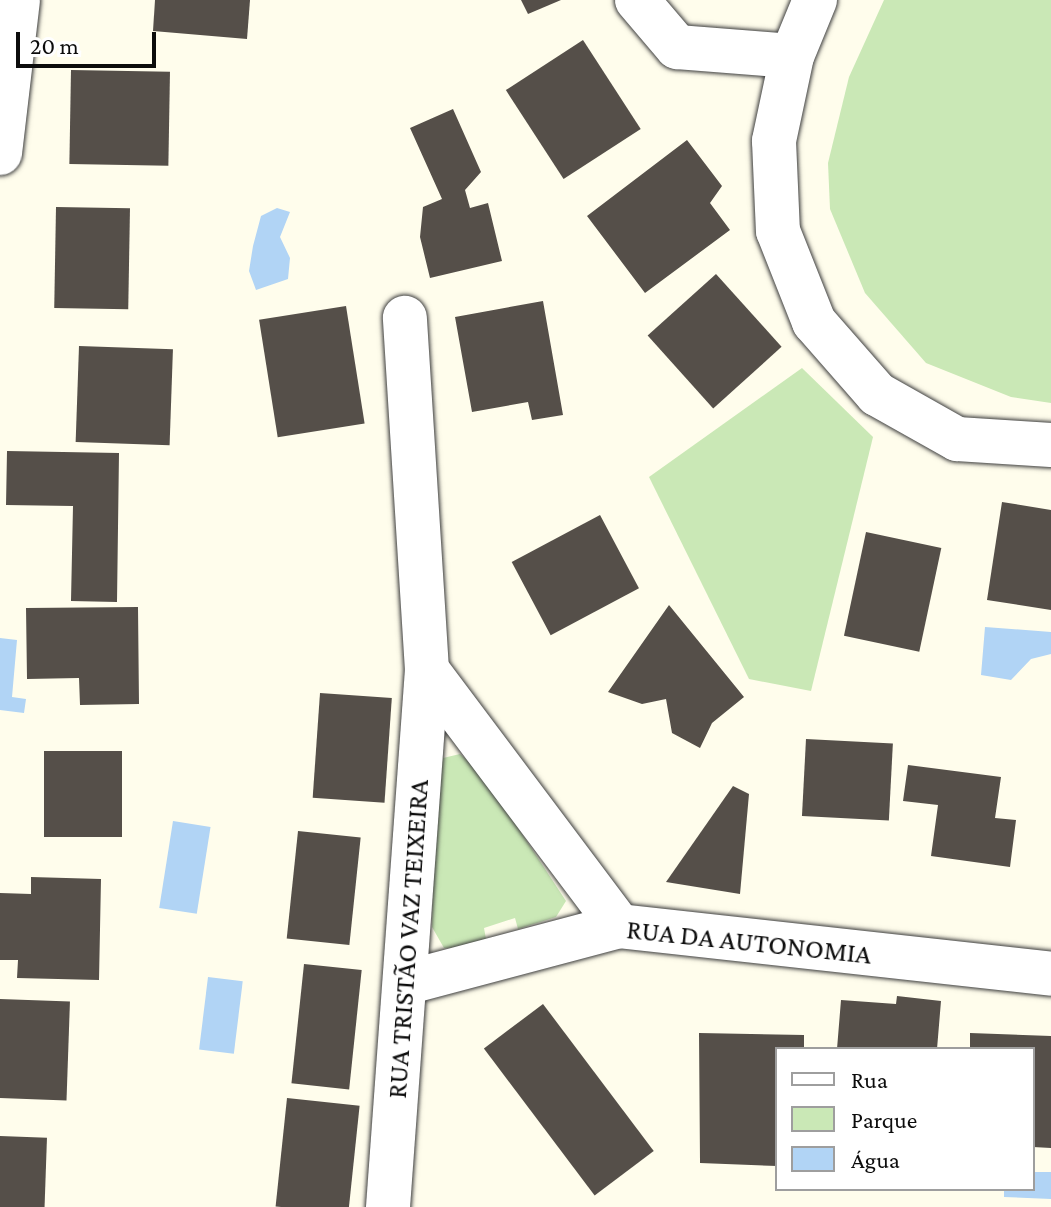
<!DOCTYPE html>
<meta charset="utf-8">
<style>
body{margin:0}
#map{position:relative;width:1051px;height:1207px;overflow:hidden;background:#fffdec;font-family:"Crimson Pro",serif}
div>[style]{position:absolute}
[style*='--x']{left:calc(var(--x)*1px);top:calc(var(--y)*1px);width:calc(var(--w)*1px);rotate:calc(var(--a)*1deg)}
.green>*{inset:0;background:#cae8b6}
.water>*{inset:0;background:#b1d4f5;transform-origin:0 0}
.building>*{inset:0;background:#554f49;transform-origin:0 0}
.roads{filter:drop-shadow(0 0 2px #3f3f3f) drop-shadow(0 0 2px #3f3f3f)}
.minor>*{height:44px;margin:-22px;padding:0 22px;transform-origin:22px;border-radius:22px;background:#fff}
span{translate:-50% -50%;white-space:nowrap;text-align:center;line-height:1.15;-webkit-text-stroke:8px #fff;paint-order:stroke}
.street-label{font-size:28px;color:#0c0c0c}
.legend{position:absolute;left:775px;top:1047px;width:260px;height:144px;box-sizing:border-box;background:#fff;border:2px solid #9e9e9e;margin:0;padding:10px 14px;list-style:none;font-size:24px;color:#0c0c0c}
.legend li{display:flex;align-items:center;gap:16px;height:40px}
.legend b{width:40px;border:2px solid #9e9e9e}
.scale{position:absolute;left:16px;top:32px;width:140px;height:36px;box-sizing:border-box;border:4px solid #0c0c0c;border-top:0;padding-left:10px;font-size:24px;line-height:28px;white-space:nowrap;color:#0c0c0c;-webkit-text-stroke:6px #fff;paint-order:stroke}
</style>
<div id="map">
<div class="green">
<i style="clip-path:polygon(884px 0,1051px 0,1051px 403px,1011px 397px,926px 363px,865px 293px,830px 209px,828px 163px,849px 77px)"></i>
<i style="clip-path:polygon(802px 368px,873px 437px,811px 691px,749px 679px,649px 477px)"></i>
<i style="clip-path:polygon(460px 754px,482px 773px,566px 901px,556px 917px,518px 929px,515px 918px,484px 928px,486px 939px,458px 949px,444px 948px,432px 927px,435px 784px,443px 758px)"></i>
</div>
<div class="water">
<i style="clip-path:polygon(277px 208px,290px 212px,280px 237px,290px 258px,288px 279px,256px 290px,249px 271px,253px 246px,261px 216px)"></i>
<i style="clip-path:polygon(985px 627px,1051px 632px,1051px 654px,1031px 659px,1011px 680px,981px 675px)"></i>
<i style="clip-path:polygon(0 638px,17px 640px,12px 697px,26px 699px,24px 713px,0 710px)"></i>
<i style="left:173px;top:821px;width:38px;height:88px;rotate:9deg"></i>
<i style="left:208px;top:977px;width:35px;height:73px;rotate:7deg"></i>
<i style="clip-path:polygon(1033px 1172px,1051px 1172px,1051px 1199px,1004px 1197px,1004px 1189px,1033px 1189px)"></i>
</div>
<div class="building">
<i style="clip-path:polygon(155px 0,250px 0,247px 39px,153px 31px)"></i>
<i style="clip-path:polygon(521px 0,561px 0,528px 14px)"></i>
<i style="left:583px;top:40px;width:106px;height:92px;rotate:57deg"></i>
<i style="left:71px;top:70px;width:99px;height:94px;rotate:1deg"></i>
<i style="clip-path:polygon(453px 109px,481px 172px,465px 190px,470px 208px,488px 203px,502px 261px,430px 278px,420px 237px,423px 207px,442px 199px,410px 128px)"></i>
<i style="clip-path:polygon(687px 140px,722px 186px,710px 203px,730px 230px,645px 293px,587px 216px)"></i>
<i style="left:56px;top:207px;width:74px;height:101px;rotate:1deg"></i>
<i style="left:716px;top:274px;width:98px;height:92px;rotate:48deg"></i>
<i style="clip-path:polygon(543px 301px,563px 415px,532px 420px,528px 402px,472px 412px,455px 317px)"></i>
<i style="left:346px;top:306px;width:119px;height:88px;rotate:81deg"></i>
<i style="left:79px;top:346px;width:94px;height:96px;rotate:2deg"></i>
<i style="clip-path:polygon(7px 451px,119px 453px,117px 602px,71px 601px,73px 506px,6px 505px)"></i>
<i style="clip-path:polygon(1002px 502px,1051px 510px,1051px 610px,987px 600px)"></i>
<i style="left:600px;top:515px;width:83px;height:100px;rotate:62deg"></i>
<i style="left:866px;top:532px;width:77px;height:106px;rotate:12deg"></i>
<i style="clip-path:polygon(669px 605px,744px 697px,712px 723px,700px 748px,672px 733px,666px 699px,642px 704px,608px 692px)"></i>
<i style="clip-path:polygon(138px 607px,139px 704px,80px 705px,79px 678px,27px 679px,26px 608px)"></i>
<i style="left:320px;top:693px;width:72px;height:105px;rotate:4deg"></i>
<i style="left:806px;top:739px;width:87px;height:77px;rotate:3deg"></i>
<i style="left:44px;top:751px;width:78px;height:86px"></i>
<i style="clip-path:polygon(908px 765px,1001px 777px,995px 818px,1016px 820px,1010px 867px,931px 856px,938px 805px,903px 801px)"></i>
<i style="clip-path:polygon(733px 786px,749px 794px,740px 894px,666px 882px)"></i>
<i style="left:298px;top:831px;width:63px;height:108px;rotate:6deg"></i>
<i style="clip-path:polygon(31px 877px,101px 879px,99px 980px,17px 978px,18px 960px,0 960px,0 893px,31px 894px)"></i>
<i style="left:304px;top:964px;width:58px;height:120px;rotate:6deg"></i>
<i style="clip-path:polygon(897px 996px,941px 1001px,937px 1049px,837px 1049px,841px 1000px,896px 1004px)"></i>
<i style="left:0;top:999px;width:70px;height:99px;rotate:2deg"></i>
<i style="left:543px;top:1004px;width:184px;height:74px;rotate:53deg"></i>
<i style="clip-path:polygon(699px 1033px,804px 1035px,804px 1049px,777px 1049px,777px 1166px,700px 1163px)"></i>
<i style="clip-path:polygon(970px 1033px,1051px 1036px,1051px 1148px,1033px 1147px,1033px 1049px,970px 1049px)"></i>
<i style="left:287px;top:1098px;width:73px;height:109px;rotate:6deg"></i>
<i style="left:0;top:1136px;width:47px;height:71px;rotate:2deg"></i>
</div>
<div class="roads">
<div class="minor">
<i style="--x:637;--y:0;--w:62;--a:49.6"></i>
<i style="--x:677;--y:47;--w:115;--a:4.5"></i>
<i style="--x:815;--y:0;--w:61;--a:112.3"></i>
<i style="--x:792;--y:56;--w:87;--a:102"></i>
<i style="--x:774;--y:141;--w:90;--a:87.5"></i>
<i style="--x:778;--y:231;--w:98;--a:68.4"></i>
<i style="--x:814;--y:322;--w:96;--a:48.8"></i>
<i style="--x:877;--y:394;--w:92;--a:29.4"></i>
<i style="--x:957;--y:439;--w:94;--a:3.7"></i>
<i style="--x:0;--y:153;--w:154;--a:-83.3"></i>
<i style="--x:427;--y:670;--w:320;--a:53.1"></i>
<i style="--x:405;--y:983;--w:221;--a:-14.9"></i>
<i style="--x:619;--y:926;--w:435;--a:6.3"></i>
<i style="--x:388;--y:1207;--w:538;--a:-85.85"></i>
<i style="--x:427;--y:670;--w:353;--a:-93.6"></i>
</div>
</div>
<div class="street-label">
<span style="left:408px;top:939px;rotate:-86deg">RUA TRISTÃO VAZ TEIXEIRA</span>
<span style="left:749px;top:942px;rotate:6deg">RUA DA AUTONOMIA</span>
</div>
<ul class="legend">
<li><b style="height:10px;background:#fff"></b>Rua</li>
<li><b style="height:22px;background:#cae8b6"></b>Parque</li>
<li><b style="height:22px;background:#b1d4f5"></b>Água</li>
</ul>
<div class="scale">20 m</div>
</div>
